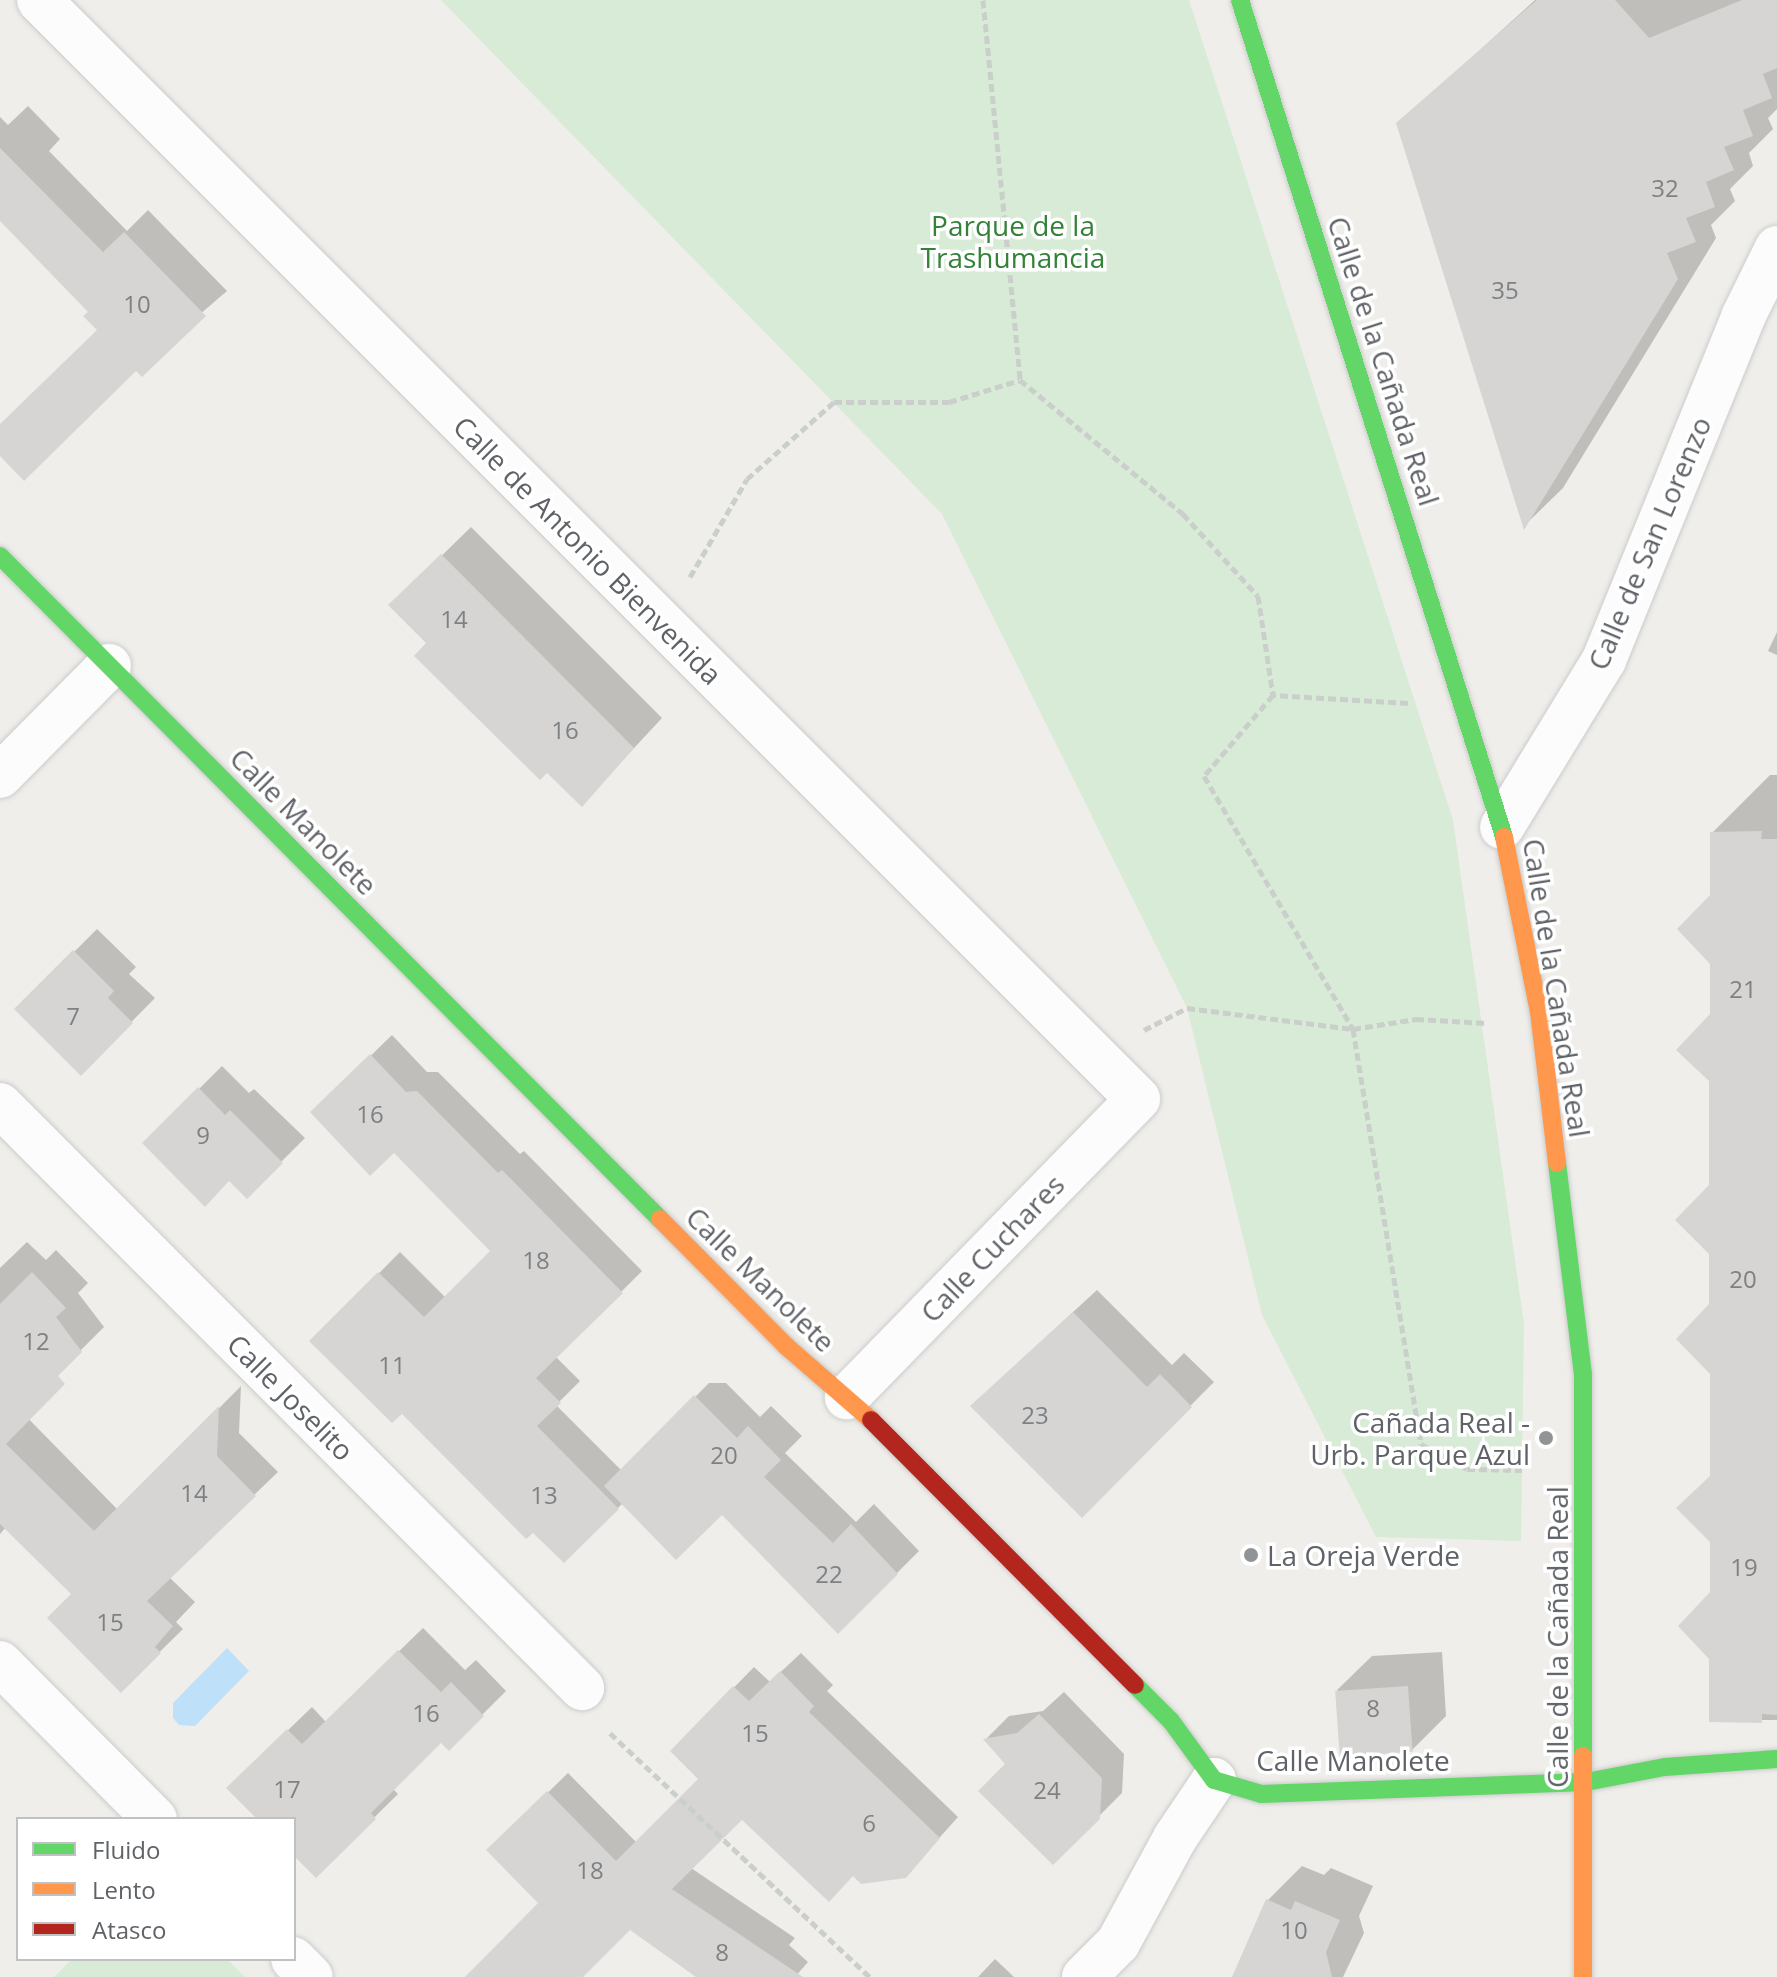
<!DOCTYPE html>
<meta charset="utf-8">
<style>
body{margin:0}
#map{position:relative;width:1777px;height:1977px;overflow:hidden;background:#efeeea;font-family:"Open Sans",sans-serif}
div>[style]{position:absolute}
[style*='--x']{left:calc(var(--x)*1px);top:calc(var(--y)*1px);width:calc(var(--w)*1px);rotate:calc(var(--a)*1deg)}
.green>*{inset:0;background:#d8ebd6}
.water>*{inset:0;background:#bfe0f9}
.shadow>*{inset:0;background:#0003}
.building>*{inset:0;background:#d6d5d3;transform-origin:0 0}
.path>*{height:5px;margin-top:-2.5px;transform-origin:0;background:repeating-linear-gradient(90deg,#cacfcc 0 8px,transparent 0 12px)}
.roads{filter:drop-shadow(0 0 2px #cbcccc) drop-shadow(0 0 2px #cbcccc)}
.street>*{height:44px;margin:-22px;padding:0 22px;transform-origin:22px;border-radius:22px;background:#fdfcfc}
.fast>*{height:18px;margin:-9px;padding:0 9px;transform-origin:9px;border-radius:9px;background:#63d668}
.slow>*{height:18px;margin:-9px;padding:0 9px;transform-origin:9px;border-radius:9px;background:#ff974d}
.jam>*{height:18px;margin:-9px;padding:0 9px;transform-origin:9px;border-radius:9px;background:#b3261e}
.dots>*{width:22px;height:22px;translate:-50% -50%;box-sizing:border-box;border:4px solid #fff;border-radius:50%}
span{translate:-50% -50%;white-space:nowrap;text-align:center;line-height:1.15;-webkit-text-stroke:7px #fff;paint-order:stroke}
.number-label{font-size:24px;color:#7e8184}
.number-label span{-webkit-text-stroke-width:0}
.park-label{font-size:28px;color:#348238}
.street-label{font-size:28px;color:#5f6368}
.poi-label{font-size:28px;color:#5f6368}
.right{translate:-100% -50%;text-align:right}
.left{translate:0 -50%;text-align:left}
.legend{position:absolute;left:16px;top:1817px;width:280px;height:144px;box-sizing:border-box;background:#fff;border:2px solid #bfc1c3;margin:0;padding:10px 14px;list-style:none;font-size:24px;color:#5f6368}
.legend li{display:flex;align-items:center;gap:16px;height:40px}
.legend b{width:40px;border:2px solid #bfc1c3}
</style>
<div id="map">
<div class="green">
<i style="clip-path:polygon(441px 0,1189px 0,1453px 820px,1524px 1324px,1521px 1541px,1376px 1537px,1262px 1315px,1187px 1008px,942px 514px)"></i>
<i style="clip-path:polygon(72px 1959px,227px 1959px,245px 1977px,54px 1977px)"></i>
</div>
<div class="water">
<i style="clip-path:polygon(227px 1648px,249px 1671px,195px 1726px,179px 1725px,173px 1718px,173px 1703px)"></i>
</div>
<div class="shadow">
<i style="clip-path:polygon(1535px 0,1777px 0,1777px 109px,1768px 118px,1773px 129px,1749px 153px,1753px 166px,1730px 189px,1735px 201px,1711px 225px,1716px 238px,1563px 488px,1524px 526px,1398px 124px)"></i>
<i style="clip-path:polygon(28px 106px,60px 139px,49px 151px,127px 231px,148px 210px,227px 291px,137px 368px,0 453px,0 426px,99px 329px,90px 312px,0 218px,0 117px,8px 125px)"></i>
<i style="clip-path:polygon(471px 527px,662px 718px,582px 804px,429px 643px,420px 577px)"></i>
<i style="clip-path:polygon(1777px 632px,1777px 655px,1768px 651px)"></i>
<i style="clip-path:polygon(1770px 775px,1777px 775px,1777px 1720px,1711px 1720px,1712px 833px)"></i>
<i style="clip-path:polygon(97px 929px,136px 967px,129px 974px,155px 998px,81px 1073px,17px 1009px)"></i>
<i style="clip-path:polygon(392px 1035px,427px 1072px,438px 1072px,520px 1154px,524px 1151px,642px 1271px,556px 1357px,580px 1381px,556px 1405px,622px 1471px,709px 1383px,726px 1383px,760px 1417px,771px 1406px,802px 1436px,785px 1453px,856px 1522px,874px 1504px,919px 1551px,838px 1632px,722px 1512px,623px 1503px,564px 1560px,402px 1411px,312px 1341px,400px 1252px,446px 1298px,493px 1251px,394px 1150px,313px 1112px)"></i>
<i style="clip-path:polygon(222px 1066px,249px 1093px,254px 1089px,305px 1138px,247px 1196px,230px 1179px,145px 1143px)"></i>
<i style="clip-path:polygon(27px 1242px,46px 1260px,56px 1250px,88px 1283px,78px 1293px,104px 1327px,32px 1399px,0 1367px,0 1268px)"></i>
<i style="clip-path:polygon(1097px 1290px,1172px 1365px,1184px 1353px,1214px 1382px,1082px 1515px,996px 1383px)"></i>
<i style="clip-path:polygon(241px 1386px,239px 1433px,278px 1472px,169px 1577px,195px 1602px,176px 1622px,183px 1629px,121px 1690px,74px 1594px,6px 1527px,0 1534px,0 1414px,12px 1402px,118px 1510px)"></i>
<i style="clip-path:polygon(423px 1628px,465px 1670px,476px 1660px,506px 1691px,449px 1748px,441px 1741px,393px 1789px,398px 1794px,316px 1875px,294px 1853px,294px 1819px,260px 1819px,252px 1765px,312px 1707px,326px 1722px)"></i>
<i style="clip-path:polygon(1442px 1652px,1446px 1716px,1412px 1750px,1337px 1690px,1372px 1656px)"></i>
<i style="clip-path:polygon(801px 1653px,833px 1685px,827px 1691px,958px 1817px,905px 1876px,854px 1874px,742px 1817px,691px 1868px,795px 1938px,789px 1945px,808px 1962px,795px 1977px,704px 1977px,630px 1927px,577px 1977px,468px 1977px,541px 1903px,489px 1850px,568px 1773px,637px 1843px,701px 1779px,672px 1751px,754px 1667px,770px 1682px)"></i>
<i style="clip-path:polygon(1064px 1692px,1124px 1754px,1122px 1793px,1053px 1862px,1008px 1764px,986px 1739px,1009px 1716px,1043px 1711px)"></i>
<i style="clip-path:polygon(1302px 1866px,1324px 1875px,1331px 1868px,1373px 1886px,1359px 1916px,1364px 1933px,1343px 1977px,1235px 1977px,1268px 1900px)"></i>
<i style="clip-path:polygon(995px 1959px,1014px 1977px,978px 1977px)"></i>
</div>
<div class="building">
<i style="clip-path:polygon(1537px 0,1615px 0,1649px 38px,1742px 0,1777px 0,1777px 68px,1763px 74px,1772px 98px,1743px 110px,1753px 136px,1724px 147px,1734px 170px,1706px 182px,1715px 207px,1686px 218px,1696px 242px,1667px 253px,1678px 279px,1524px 530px,1396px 123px)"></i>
<i style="clip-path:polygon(0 148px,103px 252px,124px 232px,206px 316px,142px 377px,136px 371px,24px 481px,0 456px,0 424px,97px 330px,83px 316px,88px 312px,0 221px)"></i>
<i style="clip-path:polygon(441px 554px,634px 748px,582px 807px,547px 773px,540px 780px,414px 656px,426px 643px,388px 605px)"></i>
<i style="clip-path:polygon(1762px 831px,1761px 839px,1777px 839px,1777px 1715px,1762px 1714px,1762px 1723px,1709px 1722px,1709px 1659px,1678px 1626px,1710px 1592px,1710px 1542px,1676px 1508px,1710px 1476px,1710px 1374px,1676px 1339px,1709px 1304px,1709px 1254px,1675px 1220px,1709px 1185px,1709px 1081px,1676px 1050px,1710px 1014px,1710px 964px,1677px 929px,1710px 895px,1710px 832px)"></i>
<i style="clip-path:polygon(73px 950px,114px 991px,108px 998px,133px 1023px,81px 1076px,14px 1009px)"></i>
<i style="clip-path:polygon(370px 1054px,406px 1092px,417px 1091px,498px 1173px,502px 1170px,623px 1293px,536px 1378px,561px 1403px,537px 1426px,619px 1509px,564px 1563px,533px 1533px,526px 1539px,402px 1414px,392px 1423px,309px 1341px,378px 1272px,424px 1317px,490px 1251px,394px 1153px,370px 1176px,310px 1112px)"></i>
<i style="clip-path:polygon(198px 1087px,225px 1115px,230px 1110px,283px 1163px,247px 1199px,229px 1181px,205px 1207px,142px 1143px)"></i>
<i style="clip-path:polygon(32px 1272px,66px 1308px,56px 1317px,82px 1352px,58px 1376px,65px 1384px,6px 1444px,94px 1531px,219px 1406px,217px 1456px,256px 1496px,147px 1601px,173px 1626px,155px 1647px,161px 1653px,121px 1693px,47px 1618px,71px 1594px,0 1524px,0 1304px)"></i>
<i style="clip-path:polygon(1073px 1312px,1147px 1387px,1160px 1374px,1192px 1407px,1082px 1518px,970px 1406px)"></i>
<i style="clip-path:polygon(694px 1395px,737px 1438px,748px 1426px,781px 1460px,764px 1477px,833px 1543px,851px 1524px,898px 1574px,838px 1634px,722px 1515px,676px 1560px,604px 1486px)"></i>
<i style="clip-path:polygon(398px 1650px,441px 1692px,451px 1682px,484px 1716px,449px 1751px,441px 1743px,371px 1813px,376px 1819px,316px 1878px,294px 1856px,294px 1819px,257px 1819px,226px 1788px,287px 1729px,302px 1744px)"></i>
<i style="clip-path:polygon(780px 1671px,814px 1706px,809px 1712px,940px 1838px,906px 1878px,861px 1884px,853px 1876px,829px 1902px,742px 1820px,672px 1889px,803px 1977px,696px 1977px,630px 1930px,583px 1977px,465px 1977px,538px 1903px,486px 1850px,547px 1791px,616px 1861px,698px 1779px,670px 1751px,733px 1686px,749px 1701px)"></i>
<i style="left:1408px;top:1686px;width:66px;height:73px;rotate:86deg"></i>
<i style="clip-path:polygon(1039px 1714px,1102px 1778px,1100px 1819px,1053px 1865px,978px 1791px,1005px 1764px,983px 1739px,1017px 1733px)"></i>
<i style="clip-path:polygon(1266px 1899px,1291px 1910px,1295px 1901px,1340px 1920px,1326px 1952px,1332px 1977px,1232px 1977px)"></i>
</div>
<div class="path">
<i style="--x:983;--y:0;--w:382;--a:84.4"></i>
<i style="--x:1020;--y:380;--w:211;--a:39.4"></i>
<i style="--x:1183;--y:514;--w:111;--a:47.6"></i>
<i style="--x:1258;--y:596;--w:100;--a:81.4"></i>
<i style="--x:690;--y:577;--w:113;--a:-59.8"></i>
<i style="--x:747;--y:479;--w:116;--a:-41.5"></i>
<i style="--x:834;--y:402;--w:115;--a:0"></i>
<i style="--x:949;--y:402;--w:74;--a:-17.2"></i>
<i style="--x:1408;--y:703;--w:135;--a:-176.6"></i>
<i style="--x:1273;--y:695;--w:106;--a:130.4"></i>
<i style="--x:1204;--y:776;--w:294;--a:59.5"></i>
<i style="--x:1353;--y:1029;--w:64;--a:-9"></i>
<i style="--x:1416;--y:1019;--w:71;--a:3.2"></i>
<i style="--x:1144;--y:1030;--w:48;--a:-27.1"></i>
<i style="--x:1187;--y:1008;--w:167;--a:7.2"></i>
<i style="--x:1353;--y:1029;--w:421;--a:80.7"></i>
<i style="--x:1421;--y:1444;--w:52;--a:28.5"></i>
<i style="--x:1467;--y:1469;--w:55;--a:1"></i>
<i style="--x:610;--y:1733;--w:357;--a:43.2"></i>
</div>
<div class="roads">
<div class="street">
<i style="--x:39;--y:0;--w:1554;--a:45"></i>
<i style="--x:1138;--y:1099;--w:417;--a:134.3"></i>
<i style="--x:0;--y:776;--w:155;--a:-45.3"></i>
<i style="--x:1502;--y:827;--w:196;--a:-58.6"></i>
<i style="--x:1604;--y:660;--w:370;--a:-67.9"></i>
<i style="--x:1743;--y:317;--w:77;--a:-63.8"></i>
<i style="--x:0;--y:1105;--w:824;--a:45.05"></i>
<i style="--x:0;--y:1663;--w:220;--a:45.2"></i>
<i style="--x:293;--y:1959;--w:25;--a:45"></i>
<i style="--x:1084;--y:1977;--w:48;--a:-45"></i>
<i style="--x:1118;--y:1943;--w:119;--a:-61.5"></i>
<i style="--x:1175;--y:1838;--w:70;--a:-56.1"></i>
</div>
<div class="fast">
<i style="--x:1240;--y:0;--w:878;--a:72.49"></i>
<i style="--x:0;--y:556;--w:936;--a:45.13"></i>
<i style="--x:1557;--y:1163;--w:213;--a:83"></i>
<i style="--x:1583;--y:1374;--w:382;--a:90"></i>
<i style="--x:1135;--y:1685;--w:51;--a:45"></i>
<i style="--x:1171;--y:1721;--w:73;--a:53.9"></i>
<i style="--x:1214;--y:1780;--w:49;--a:16.6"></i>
<i style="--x:1261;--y:1794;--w:325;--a:-2.1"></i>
<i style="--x:1586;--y:1782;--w:80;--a:-10.8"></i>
<i style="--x:1665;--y:1767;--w:112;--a:-4.1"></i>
</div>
<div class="slow">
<i style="--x:1504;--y:837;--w:178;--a:78.7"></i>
<i style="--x:1539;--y:1012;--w:152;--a:83.2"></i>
<i style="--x:660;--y:1219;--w:179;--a:45.2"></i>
<i style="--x:786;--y:1346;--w:113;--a:41"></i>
<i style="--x:1583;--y:1756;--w:221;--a:90"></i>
</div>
<div class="jam">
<i style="--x:871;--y:1420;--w:374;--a:45.1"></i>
</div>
</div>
<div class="dots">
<i style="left:1546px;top:1438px;background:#919496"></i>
<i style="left:1251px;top:1555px;background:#919496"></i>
</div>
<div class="number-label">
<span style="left:1665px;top:188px">32</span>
<span style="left:1505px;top:290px">35</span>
<span style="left:137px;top:304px">10</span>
<span style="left:454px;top:619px">14</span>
<span style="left:565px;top:730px">16</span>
<span style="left:1743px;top:989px">21</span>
<span style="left:73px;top:1016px">7</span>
<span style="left:370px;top:1114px">16</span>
<span style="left:203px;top:1135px">9</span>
<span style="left:536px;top:1260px">18</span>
<span style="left:1743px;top:1279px">20</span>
<span style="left:36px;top:1341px">12</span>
<span style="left:392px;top:1365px">11</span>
<span style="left:1035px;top:1415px">23</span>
<span style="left:724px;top:1455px">20</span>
<span style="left:194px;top:1493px">14</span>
<span style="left:544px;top:1495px">13</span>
<span style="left:1744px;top:1567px">19</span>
<span style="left:829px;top:1574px">22</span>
<span style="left:110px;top:1622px">15</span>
<span style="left:1373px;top:1708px">8</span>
<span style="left:426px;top:1713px">16</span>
<span style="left:755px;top:1733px">15</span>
<span style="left:287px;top:1789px">17</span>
<span style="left:1047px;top:1790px">24</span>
<span style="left:869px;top:1823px">6</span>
<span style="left:590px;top:1870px">18</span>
<span style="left:1294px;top:1930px">10</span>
<span style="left:722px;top:1952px">8</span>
</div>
<div class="park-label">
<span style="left:1013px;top:241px">Parque de la<br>Trashumancia</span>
</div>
<div class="street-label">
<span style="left:1384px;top:361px;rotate:72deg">Calle de la Cañada Real</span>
<span style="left:1649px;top:543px;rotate:-67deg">Calle de San Lorenzo</span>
<span style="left:588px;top:550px;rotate:45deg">Calle de Antonio Bienvenida</span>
<span style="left:304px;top:821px;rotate:45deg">Calle Manolete</span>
<span style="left:1557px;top:988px;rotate:81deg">Calle de la Cañada Real</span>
<span style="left:992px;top:1248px;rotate:-46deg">Calle Cuchares</span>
<span style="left:761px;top:1279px;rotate:44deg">Calle Manolete</span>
<span style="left:291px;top:1397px;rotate:45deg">Calle Joselito</span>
<span style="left:1557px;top:1637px;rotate:-90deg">Calle de la Cañada Real</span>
<span style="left:1353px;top:1760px">Calle Manolete</span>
</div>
<div class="poi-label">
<span class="right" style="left:1530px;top:1438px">Cañada Real -<br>Urb. Parque Azul</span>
<span class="left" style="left:1267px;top:1555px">La Oreja Verde</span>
</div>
<ul class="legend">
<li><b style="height:10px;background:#63d668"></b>Fluido</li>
<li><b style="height:10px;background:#ff974d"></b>Lento</li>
<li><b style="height:10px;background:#b3261e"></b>Atasco</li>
</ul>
</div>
